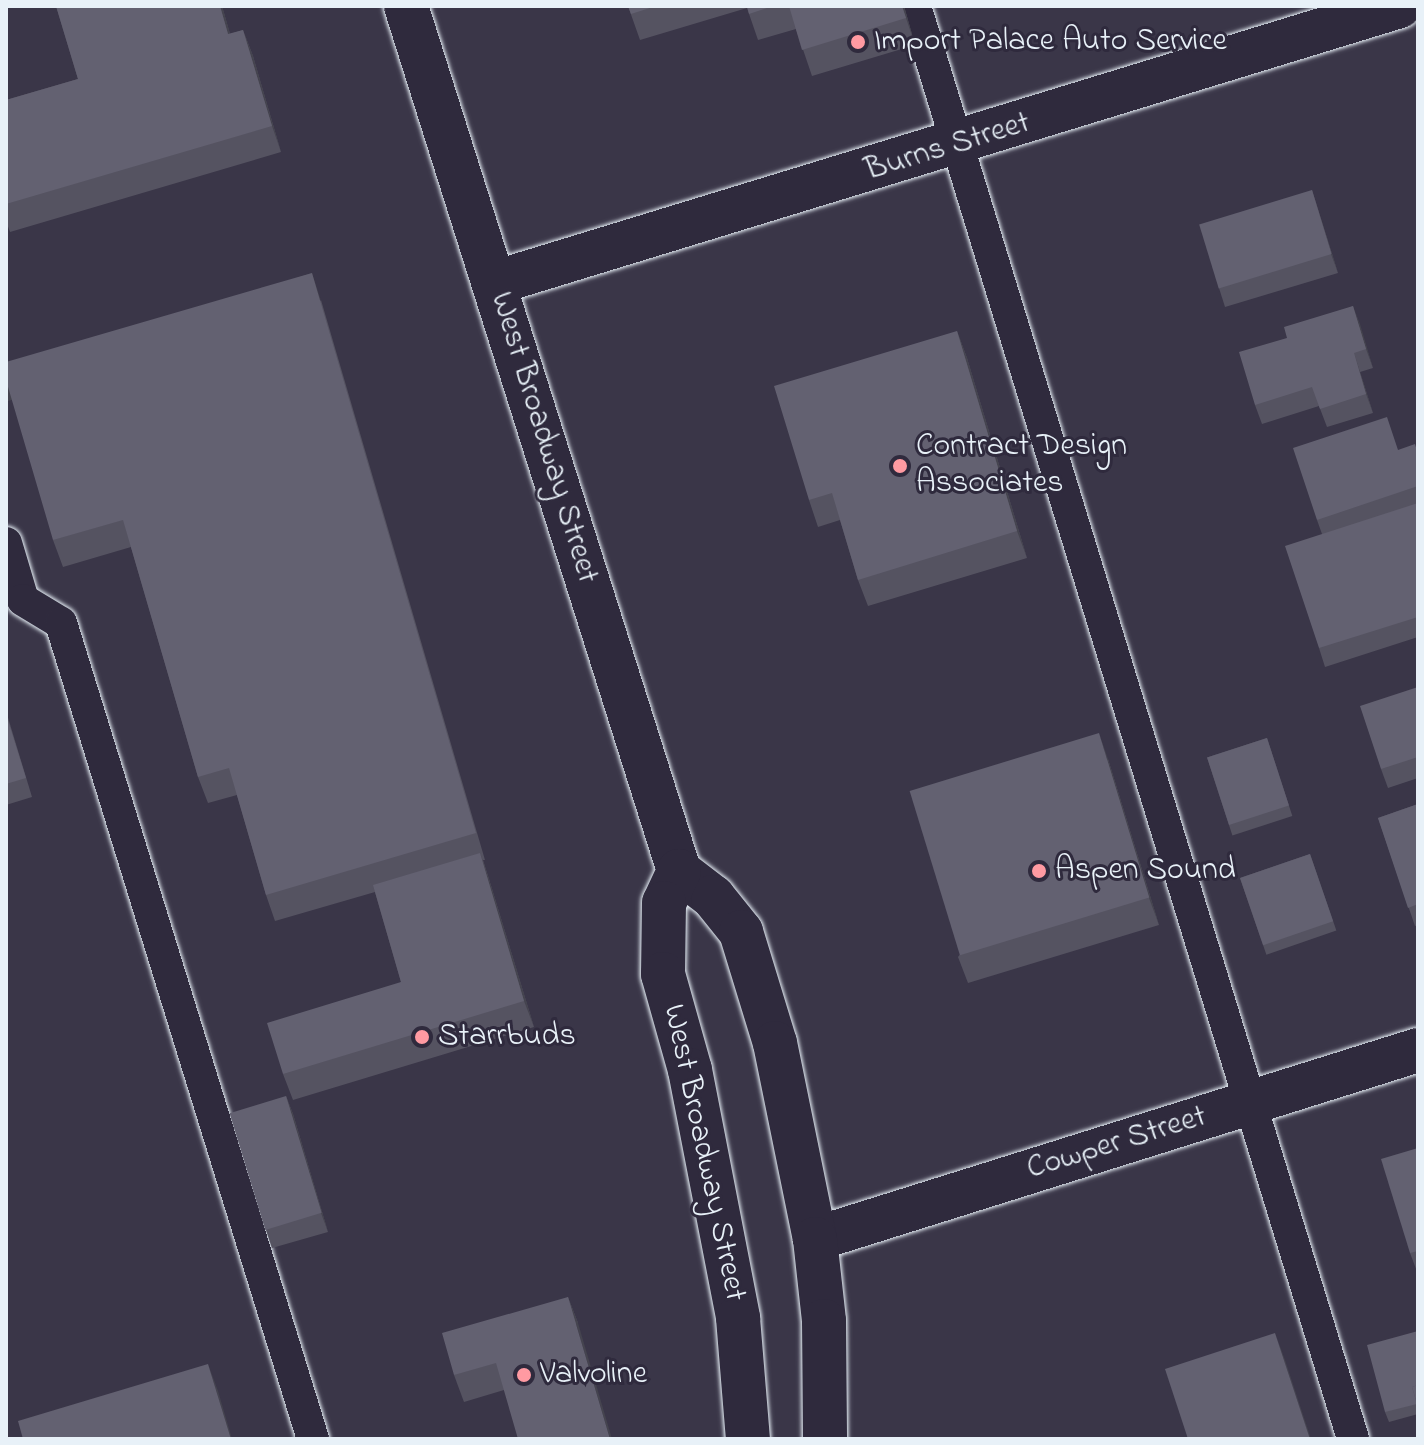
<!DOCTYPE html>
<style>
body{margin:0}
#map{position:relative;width:1424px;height:1445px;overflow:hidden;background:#3a3648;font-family:"Indie Flower",sans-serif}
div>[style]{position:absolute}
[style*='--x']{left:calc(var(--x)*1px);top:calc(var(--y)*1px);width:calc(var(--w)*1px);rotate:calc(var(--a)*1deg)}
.roads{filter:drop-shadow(0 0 2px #e8f1f8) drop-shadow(0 0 2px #e8f1f8)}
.service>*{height:32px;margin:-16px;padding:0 16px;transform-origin:16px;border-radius:16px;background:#2f2a3d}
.minor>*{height:44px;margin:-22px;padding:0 22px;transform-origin:22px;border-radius:22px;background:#2f2a3d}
.primary>*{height:44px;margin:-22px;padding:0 22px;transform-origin:22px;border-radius:22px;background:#2f2a3d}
.wall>*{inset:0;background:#555361;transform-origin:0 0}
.shaded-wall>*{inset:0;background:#45444f;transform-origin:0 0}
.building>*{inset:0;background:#636171;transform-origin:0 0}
.dots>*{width:22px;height:22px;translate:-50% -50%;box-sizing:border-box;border:4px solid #2f2a3d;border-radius:50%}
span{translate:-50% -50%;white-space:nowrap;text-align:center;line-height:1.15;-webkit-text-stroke:6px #2f2a3d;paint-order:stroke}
.poi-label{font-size:32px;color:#e8f1f8}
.left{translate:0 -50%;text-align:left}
.street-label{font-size:32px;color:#e8f1f8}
.frame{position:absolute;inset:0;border:8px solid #e8f1f8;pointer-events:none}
</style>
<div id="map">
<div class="roads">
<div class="service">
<i style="--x:915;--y:6;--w:1498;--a:73"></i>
<i style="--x:6;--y:543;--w:59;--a:73.4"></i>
<i style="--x:23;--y:600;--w:44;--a:31.2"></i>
<i style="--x:61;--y:623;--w:854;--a:72.84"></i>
</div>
<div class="minor">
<i style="--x:494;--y:283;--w:947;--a:-17"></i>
<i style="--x:815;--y:1239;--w:632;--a:-17.4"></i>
</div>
<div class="primary">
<i style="--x:406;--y:6;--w:907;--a:72.48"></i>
<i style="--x:679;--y:871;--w:43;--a:37.4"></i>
<i style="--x:713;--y:897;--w:45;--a:51.3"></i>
<i style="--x:741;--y:932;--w:116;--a:73"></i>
<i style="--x:775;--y:1043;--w:200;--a:78.5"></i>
<i style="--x:815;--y:1239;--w:82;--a:83.7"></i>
<i style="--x:824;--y:1321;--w:118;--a:89.5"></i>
<i style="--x:679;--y:871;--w:35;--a:115"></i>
<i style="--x:664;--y:903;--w:71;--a:90.8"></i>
<i style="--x:663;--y:974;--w:100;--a:74.3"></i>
<i style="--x:690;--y:1070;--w:253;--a:79"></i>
<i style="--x:738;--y:1318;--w:121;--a:85.3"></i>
</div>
</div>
<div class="wall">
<i style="clip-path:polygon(56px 6px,222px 6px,230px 34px,243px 30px,253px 56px,281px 152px,10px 232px,6px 221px,6px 100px,78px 79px)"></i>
<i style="clip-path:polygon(628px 6px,904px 6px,915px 45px,812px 76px,796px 29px,758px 40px,747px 8px,640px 40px)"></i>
<i style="clip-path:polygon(1312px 190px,1338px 273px,1225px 307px,1219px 288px)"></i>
<i style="clip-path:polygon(321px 300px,485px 860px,483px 860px,489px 879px,534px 1027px,293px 1100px,283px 1074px,401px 982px,375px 892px,275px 921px,266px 895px,237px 795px,208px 803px,198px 777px,131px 547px,63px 567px,53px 540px)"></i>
<i style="clip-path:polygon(1353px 306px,1373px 368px,1360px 372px,1373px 413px,1327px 427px,1319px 406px,1262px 424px,1255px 405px,1287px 338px)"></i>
<i style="clip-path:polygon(957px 331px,967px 358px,1027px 558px,868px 606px,858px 580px,840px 520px,818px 527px,809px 500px)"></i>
<i style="clip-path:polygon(1399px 450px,1418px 453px,1418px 637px,1325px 667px,1319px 648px,1322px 534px,1317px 520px)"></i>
<i style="clip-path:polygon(1418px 687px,1418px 778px,1388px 788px,1381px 769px)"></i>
<i style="clip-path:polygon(6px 711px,32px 797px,6px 805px)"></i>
<i style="left:1267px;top:738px;width:82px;height:63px;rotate:72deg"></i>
<i style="clip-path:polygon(1108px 759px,1159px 925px,968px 983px,958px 957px)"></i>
<i style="clip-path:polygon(1418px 804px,1418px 925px,1415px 926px,1378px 818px)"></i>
<i style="left:1310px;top:854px;width:81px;height:74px;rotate:71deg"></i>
<i style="clip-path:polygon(286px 1096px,293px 1114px,328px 1232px,272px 1248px,266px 1230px)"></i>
<i style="clip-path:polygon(1418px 1148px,1418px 1274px,1410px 1253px)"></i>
<i style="clip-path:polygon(568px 1297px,578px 1323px,504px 1390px,464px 1402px,454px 1375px)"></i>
<i style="clip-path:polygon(1418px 1331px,1418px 1414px,1389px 1422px,1385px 1412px)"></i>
</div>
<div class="shaded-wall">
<i style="clip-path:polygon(220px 6px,222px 6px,238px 61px,228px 34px)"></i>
<i style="clip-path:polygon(902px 6px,904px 6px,915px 45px)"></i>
<i style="clip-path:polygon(243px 30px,253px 56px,281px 152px,272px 126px)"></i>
<i style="clip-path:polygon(1312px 190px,1318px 209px,1338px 273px,1331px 254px)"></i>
<i style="left:312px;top:273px;width:28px;height:584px;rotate:72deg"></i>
<i style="clip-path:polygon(1353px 306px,1360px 324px,1373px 368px,1366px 349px)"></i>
<i style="clip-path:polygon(957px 331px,967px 358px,1027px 558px,1017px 531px)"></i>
<i style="clip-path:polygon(1354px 353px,1360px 372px,1373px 413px,1366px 394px)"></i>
<i style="clip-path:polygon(1099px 733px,1108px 759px,1159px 925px,1149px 898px)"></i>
<i style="clip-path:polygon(480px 853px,489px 879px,534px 1027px,524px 1001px)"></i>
<i style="clip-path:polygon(286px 1096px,293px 1114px,328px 1232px,321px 1213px)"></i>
<i style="clip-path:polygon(568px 1297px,578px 1323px,612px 1439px,610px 1439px)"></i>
<i style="clip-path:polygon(1275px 1333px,1285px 1360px,1311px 1439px,1310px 1439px)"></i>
<i style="clip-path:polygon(208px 1364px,218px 1391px,232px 1439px,231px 1439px)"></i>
</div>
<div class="building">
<i style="clip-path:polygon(56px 6px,220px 6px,228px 34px,243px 30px,272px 126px,6px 204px,6px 100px,78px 79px)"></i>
<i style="clip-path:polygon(628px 6px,656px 6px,631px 14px)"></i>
<i style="clip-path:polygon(747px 6px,773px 6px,749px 14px)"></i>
<i style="clip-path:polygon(789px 6px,902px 6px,906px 18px,802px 50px)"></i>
<i style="left:1312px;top:190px;width:67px;height:118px;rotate:73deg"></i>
<i style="clip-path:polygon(312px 273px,476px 833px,266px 895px,229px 768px,198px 777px,123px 520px,53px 540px,6px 380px,6px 362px)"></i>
<i style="clip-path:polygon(1353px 306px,1366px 349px,1354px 353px,1366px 394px,1320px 409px,1312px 387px,1255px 405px,1239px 352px,1287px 338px,1284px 327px)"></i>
<i style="clip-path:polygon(957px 331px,1017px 531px,858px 580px,832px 493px,809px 500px,774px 386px)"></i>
<i style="clip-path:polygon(1387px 417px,1398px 450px,1415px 444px,1418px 454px,1418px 486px,1317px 520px,1293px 448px)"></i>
<i style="clip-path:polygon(1418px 503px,1418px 617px,1319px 648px,1285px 546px)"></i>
<i style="clip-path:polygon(1418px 687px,1418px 757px,1381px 769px,1360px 706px)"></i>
<i style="clip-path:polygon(6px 714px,26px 778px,6px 784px)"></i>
<i style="left:1099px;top:733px;width:172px;height:198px;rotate:73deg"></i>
<i style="left:1267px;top:738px;width:71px;height:63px;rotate:72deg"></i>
<i style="clip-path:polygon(1418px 804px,1418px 904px,1408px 908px,1378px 818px)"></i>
<i style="clip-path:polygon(480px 853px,524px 1001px,283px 1074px,267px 1023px,401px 982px,373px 885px)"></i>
<i style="left:1310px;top:854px;width:71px;height:74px;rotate:71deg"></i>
<i style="left:286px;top:1096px;width:122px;height:59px;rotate:73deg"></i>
<i style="clip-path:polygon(1418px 1148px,1418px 1251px,1410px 1253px,1381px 1159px)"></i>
<i style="clip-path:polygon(568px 1297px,610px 1439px,518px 1439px,496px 1363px,454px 1375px,442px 1333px)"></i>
<i style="clip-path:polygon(1418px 1331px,1418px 1385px,1412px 1387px,1417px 1404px,1385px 1412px,1367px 1345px)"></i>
<i style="clip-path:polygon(1275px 1333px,1310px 1439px,1188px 1439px,1165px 1369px)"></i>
<i style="clip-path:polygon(208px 1364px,231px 1439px,23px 1439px,18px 1421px)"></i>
<i style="clip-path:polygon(1418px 1385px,1418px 1407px,1412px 1387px)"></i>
</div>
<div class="dots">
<i style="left:858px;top:42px;background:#ff9aa2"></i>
<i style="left:900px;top:466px;background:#ff9aa2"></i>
<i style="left:1039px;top:871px;background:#ff9aa2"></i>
<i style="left:422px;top:1037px;background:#ff9aa2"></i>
<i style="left:524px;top:1375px;background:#ff9aa2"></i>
</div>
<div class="poi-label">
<span class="left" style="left:874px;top:42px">Import Palace Auto Service</span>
<span class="left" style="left:916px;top:466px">Contract Design<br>Associates</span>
<span class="left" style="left:1055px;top:871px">Aspen Sound</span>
<span class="left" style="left:438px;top:1037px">Starrbuds</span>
<span class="left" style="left:540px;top:1375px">Valvoline</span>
</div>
<div class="street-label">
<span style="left:948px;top:148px;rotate:-17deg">Burns Street</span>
<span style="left:543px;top:438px;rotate:73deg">West Broadway Street</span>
<span style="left:1117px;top:1144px;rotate:-17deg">Cowper Street</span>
<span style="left:703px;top:1153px;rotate:78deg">West Broadway Street</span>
</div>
<div class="frame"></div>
</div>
